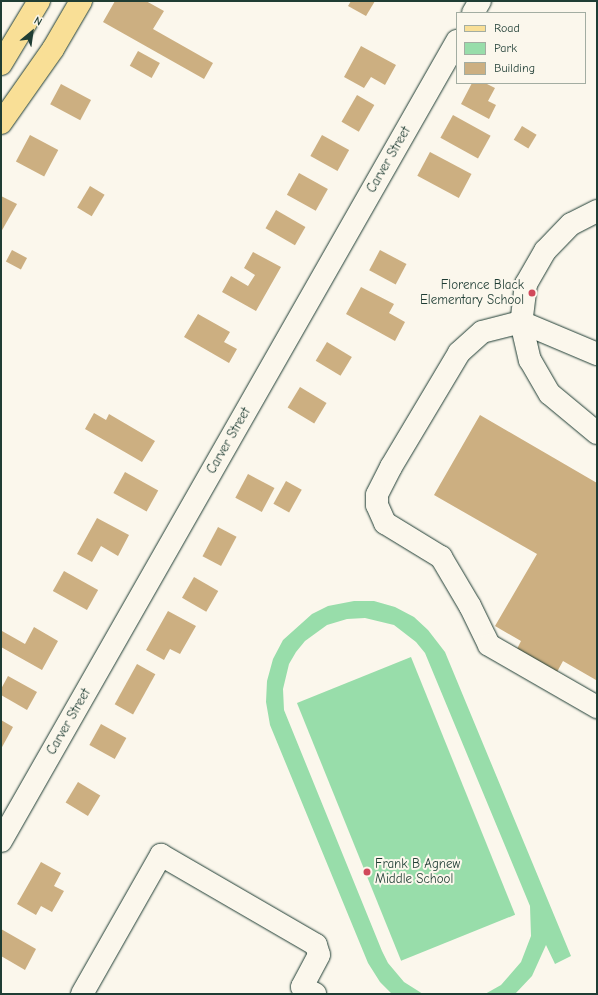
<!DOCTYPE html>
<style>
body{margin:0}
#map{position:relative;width:598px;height:995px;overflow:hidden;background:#fbf7ec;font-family:"Comic Neue",sans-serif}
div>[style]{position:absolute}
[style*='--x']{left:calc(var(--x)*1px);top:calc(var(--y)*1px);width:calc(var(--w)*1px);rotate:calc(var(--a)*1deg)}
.green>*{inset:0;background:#98ddaa;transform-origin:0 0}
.building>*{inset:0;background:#ccaf81;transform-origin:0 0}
.roads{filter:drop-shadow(0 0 1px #1f3d34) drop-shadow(0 0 1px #1f3d34)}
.minor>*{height:22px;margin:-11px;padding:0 11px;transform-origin:11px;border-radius:11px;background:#fbf7ec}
.major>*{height:22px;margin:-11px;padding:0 11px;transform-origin:11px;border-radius:11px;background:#f9df96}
.dots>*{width:11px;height:11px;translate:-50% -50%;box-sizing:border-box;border:2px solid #fbf7ec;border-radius:50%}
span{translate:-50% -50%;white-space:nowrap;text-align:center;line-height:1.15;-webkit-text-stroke:4px #fbf7ec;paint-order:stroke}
.street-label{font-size:13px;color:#1f3d34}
.poi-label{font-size:13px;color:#1f3d34}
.right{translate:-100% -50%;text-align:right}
.left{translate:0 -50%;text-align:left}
.frame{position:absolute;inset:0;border:2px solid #1f3d34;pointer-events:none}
.legend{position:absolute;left:456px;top:12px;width:130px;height:72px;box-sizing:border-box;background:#fbf7ec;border:1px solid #a3ada2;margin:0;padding:5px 7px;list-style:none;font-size:12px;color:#1f3d34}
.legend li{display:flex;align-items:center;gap:8px;height:20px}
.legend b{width:20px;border:1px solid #a3ada2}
.north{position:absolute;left:12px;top:12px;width:40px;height:40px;-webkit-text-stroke:3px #fbf7ec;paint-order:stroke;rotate:29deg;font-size:11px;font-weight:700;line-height:16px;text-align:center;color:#1f3d34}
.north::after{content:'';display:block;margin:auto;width:14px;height:18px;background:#1f3d34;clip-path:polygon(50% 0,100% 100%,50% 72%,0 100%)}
</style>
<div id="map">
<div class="green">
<i style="clip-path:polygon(354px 601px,374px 601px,395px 607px,414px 617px,428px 630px,445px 652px,571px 956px,555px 964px,546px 945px,532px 976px,515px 994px,485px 994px,501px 985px,521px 962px,531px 936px,530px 906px,425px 653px,416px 642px,394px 625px,365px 618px,347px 619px,327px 625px,305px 641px,296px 652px,289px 664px,283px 689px,284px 710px,382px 951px,388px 963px,404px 982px,423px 994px,392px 994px,380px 982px,368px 963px,270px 725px,266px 702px,267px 681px,273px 659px,283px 640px,312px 614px,328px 606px)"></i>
<i style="left:411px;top:657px;width:278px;height:123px;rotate:68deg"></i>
</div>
<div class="building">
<i style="clip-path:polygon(115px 1px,146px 1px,164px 11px,153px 29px,213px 63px,204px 79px,103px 22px)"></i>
<i style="clip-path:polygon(351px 1px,375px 1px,366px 16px,348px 6px)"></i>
<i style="clip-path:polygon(361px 46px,396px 65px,385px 85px,371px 77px,364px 88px,344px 77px)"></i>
<i style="left:138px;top:51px;width:25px;height:17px;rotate:29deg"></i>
<i style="clip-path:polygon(472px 83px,485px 83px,495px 88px,488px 101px,496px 105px,489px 119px,461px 104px)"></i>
<i style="left:61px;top:84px;width:34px;height:23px;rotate:28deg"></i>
<i style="left:357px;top:95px;width:20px;height:31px;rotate:30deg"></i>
<i style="left:453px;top:115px;width:43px;height:26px;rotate:29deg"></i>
<i style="left:522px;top:126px;width:17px;height:16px;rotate:31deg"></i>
<i style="left:30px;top:135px;width:32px;height:30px;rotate:28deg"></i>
<i style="left:322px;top:135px;width:31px;height:24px;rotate:29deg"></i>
<i style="left:430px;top:152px;width:47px;height:27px;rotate:28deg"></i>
<i style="left:299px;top:173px;width:33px;height:25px;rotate:29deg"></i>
<i style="left:90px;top:186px;width:17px;height:25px;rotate:31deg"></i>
<i style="clip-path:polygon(1px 196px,17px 204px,1px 232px)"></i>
<i style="left:276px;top:210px;width:34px;height:21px;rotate:30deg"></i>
<i style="left:12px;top:250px;width:17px;height:13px;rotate:28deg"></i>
<i style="left:380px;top:250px;width:30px;height:23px;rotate:28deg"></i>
<i style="clip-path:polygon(253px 252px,281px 267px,256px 311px,222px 292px,231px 276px,248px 286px,255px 275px,244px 268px)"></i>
<i style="clip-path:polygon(361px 287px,394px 304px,389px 313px,405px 322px,395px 341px,346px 314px)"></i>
<i style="clip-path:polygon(198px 314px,230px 332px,224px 342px,237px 349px,229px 363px,184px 337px)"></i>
<i style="left:327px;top:342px;width:29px;height:22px;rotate:31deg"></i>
<i style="left:300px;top:387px;width:31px;height:24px;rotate:31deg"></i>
<i style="clip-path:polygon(94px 413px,106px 420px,109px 414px,155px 441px,142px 462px,85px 429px)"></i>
<i style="clip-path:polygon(480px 415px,597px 483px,596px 680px,563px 661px,557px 672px,517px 649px,521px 641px,495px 626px,537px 554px,434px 495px)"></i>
<i style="left:125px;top:472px;width:38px;height:24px;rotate:29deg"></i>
<i style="left:248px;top:474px;width:30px;height:27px;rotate:28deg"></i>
<i style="left:286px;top:481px;width:18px;height:26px;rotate:29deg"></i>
<i style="clip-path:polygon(97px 518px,129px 535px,118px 556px,101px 546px,92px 562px,77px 554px)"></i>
<i style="left:218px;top:527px;width:21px;height:33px;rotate:28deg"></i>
<i style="left:64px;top:571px;width:39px;height:23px;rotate:29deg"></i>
<i style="left:194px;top:577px;width:28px;height:24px;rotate:30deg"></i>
<i style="clip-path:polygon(168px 611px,196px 626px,180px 654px,170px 649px,164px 660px,146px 650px)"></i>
<i style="clip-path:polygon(34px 627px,58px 641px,42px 670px,1px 647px,2px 631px,25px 644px)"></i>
<i style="left:137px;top:664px;width:21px;height:46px;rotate:29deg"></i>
<i style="clip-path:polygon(8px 676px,37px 692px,27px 710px,1px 695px,1px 689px)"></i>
<i style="clip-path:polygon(1px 720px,13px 727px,1px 749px)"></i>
<i style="left:101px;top:724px;width:29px;height:24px;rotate:29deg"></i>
<i style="left:78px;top:782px;width:26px;height:24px;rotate:31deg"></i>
<i style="clip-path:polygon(41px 862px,61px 873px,54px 886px,64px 891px,52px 912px,41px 906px,36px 915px,17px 904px)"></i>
<i style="clip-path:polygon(1px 929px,36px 949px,25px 970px,1px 956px)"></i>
</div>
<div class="roads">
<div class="minor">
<i style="--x:473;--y:13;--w:14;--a:-60"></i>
<i style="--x:597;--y:211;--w:29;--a:153"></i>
<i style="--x:571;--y:224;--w:37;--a:134"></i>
<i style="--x:545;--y:251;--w:38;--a:120"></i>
<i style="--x:526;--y:284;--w:38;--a:97"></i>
<i style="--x:521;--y:322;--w:39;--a:77"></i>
<i style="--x:530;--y:360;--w:39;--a:60"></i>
<i style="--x:550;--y:394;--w:61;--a:39.7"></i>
<i style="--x:597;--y:354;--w:82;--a:-157.2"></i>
<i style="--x:521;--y:322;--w:40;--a:165.6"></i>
<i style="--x:482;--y:332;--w:31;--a:138"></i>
<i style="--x:459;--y:353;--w:133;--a:120.8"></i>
<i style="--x:391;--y:467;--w:31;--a:117"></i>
<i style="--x:377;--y:495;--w:10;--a:90"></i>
<i style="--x:377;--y:505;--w:20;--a:66"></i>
<i style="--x:385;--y:523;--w:66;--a:31.3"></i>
<i style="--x:441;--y:557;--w:57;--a:59.4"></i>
<i style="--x:470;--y:606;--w:43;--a:64"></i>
<i style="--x:489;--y:645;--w:125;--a:29.9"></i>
<i style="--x:1;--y:841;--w:921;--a:-60.32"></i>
<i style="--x:82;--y:994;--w:160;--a:-60.4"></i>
<i style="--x:161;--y:855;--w:179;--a:30.1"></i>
<i style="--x:316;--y:945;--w:10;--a:73"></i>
<i style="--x:319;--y:955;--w:36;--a:118"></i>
<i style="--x:302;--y:987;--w:15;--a:28"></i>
</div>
<div class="major">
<i style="--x:1;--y:64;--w:74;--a:-58.9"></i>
<i style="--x:1;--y:123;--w:90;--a:-54.9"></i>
<i style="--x:53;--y:49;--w:56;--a:-59.7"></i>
</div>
</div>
<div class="dots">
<i style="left:532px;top:293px;background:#d1495b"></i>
<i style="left:367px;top:872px;background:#d1495b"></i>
</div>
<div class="street-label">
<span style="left:389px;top:160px;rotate:-60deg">Carver Street</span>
<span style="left:229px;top:441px;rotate:-60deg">Carver Street</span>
<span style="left:69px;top:722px;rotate:-60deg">Carver Street</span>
</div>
<div class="poi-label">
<span class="right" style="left:524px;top:293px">Florence Black<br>Elementary School</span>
<span class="left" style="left:375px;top:872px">Frank B Agnew<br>Middle School</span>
</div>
<div class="frame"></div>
<ul class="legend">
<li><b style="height:5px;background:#f9df96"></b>Road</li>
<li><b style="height:11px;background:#98ddaa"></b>Park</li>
<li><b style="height:11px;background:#ccaf81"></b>Building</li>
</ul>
<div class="north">N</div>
</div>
